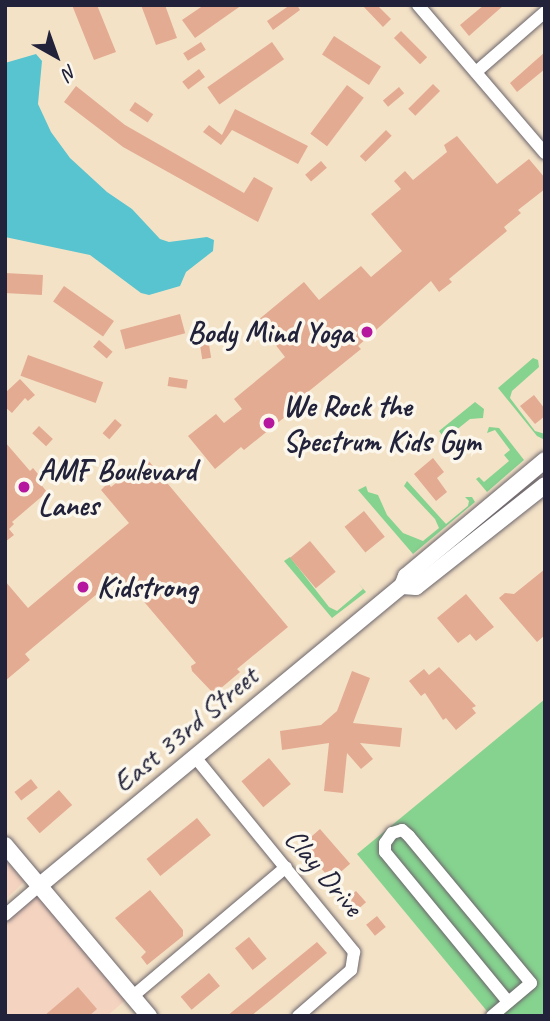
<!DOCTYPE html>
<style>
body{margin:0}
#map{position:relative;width:550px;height:1021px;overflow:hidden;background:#f4e2c7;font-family:Caveat,sans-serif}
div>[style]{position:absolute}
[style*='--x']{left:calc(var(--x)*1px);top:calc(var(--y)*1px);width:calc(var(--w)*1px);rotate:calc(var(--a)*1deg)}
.built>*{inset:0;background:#f4d3c0}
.green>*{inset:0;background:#86d28f}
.water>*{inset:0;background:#57c4cf}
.building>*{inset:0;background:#e3ab92;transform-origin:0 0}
.roads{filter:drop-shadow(0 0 2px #6c656c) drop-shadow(0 0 2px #6c656c)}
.minor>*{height:12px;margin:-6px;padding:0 6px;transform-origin:6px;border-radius:6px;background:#fff}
.major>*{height:16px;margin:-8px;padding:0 8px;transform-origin:8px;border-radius:8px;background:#fff}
.dots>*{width:19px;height:19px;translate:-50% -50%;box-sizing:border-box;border:4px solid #fbf7ec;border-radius:50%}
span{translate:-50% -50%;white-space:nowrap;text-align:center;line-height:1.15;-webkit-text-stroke:7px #fbf7ec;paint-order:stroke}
.poi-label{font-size:30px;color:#22223b;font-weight:700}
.right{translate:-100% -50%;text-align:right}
.left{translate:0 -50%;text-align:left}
.street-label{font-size:30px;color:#22223b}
.frame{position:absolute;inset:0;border:7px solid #22223b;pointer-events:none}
.north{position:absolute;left:21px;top:21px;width:70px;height:70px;-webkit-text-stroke:5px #fbf7ec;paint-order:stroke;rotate:140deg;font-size:19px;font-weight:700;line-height:28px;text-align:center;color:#22223b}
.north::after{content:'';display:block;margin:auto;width:24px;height:32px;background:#22223b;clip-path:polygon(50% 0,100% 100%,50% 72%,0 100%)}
</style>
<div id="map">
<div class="built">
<i style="clip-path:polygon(5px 859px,24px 882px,5px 900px)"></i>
<i style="clip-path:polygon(36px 894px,128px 998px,107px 1016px,5px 1016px,5px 921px)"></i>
</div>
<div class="green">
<i style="clip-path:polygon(533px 358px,538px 360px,539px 367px,512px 391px,510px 398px,535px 431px,545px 434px,545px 440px,537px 436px,498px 388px)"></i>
<i style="clip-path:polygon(475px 402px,484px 409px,483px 418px,470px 419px,445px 439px,439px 431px)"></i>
<i style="clip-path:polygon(489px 427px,499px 428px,524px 460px,487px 492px,476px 479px,479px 477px,484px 482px,509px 461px,504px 455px,510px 450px,495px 430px,487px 433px)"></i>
<i style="clip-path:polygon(407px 481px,446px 524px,468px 506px,469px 501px,465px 497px,472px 497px,475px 502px,413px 554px,358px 490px,366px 486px,368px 492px,378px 495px,387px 515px,403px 533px,423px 541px,439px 528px,435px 519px,404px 486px)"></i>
<i style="clip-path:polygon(290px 557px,329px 607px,337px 611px,363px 589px,358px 583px,366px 592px,332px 618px,284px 561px)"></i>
<i style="clip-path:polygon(545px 699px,545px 1016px,491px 1016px,357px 854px)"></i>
</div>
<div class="water">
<i style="clip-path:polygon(36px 54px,42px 61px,38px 104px,51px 132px,70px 158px,107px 192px,132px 209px,160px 239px,169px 242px,207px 237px,214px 240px,213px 251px,186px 272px,180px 286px,149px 295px,141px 293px,90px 255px,5px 237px,5px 63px)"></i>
</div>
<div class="building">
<i style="clip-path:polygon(72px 5px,97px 5px,116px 52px,94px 60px)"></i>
<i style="clip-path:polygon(141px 5px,165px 5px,177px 38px,156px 45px)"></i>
<i style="clip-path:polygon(204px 5px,242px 5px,195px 38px,182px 20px)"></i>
<i style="clip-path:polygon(290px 5px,297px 5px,300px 10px,273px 30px,267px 21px)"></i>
<i style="clip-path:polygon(362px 5px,377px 5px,391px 19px,383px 27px)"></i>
<i style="clip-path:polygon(484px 5px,504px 5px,469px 36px,460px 25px)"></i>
<i style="left:401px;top:31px;width:37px;height:10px;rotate:45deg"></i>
<i style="left:334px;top:36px;width:56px;height:22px;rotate:33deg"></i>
<i style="left:201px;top:42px;width:9px;height:21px;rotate:58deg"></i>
<i style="left:272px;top:42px;width:21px;height:79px;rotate:55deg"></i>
<i style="clip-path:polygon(545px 52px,545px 69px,517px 92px,510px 83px)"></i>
<i style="left:199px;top:69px;width:10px;height:21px;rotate:53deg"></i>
<i style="left:433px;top:84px;width:10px;height:35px;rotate:45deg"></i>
<i style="left:347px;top:85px;width:21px;height:61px;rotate:37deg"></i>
<i style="clip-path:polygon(76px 86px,125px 125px,244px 193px,254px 177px,273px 188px,258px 222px,123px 147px,64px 102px)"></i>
<i style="left:399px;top:87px;width:8px;height:21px;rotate:50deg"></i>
<i style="left:135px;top:102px;width:22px;height:10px;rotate:34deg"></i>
<i style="clip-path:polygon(235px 109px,308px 146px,298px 164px,232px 130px,221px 145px,203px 132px,209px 125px,222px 135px)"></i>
<i style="left:386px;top:130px;width:8px;height:37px;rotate:45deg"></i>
<i style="clip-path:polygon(457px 136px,497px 184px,529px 159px,545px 178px,545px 189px,518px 210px,521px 213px,504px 227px,507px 231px,449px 279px,452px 282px,439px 292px,431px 281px,358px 346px,361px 349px,293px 404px,296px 408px,244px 450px,241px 447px,215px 469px,188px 436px,216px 414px,224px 423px,242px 409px,234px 399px,285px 357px,257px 321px,304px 282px,319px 300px,361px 266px,371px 277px,402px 251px,371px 214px,401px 189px,394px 181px,405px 171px,413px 180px,447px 152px,444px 145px)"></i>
<i style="left:321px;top:161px;width:9px;height:21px;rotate:49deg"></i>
<i style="left:5px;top:273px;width:38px;height:20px;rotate:3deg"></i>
<i style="left:64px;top:286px;width:61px;height:19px;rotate:35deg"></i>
<i style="left:180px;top:314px;width:20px;height:62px;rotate:75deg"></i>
<i style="left:208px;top:338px;width:20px;height:9px;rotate:81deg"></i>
<i style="left:99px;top:340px;width:18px;height:9px;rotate:41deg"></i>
<i style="left:28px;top:355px;width:80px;height:22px;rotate:20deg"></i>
<i style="left:169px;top:377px;width:19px;height:9px;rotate:9deg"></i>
<i style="clip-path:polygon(20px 379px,35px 395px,28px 401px,25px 398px,12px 413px,5px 407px,5px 393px)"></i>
<i style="clip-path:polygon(534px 395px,545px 409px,545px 416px,535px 424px,520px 406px)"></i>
<i style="left:115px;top:419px;width:9px;height:19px;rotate:41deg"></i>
<i style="left:39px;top:426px;width:19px;height:10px;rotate:43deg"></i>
<i style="clip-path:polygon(5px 442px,30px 471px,33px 468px,42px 479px,39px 482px,47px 492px,12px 522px,14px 524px,9px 529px,14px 535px,5px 542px)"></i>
<i style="clip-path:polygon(433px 458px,444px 472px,437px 478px,447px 492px,436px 501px,414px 474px)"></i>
<i style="clip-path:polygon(147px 459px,288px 627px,237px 669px,240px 672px,214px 694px,192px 671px,191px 666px,196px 663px,129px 584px,103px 589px,25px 654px,30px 660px,5px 681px,5px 581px,28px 608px,129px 523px,101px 490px,108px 483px,111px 487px)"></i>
<i style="left:364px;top:511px;width:33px;height:25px;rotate:51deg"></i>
<i style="left:310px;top:541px;width:40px;height:26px;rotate:50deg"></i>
<i style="clip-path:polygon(545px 569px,545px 635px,537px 642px,499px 598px,505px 593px,514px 594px)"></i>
<i style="clip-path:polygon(466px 594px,494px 627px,476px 641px,470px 634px,458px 643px,437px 618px)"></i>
<i style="clip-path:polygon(439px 667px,476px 706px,472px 708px,476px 713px,456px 730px,446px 718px,443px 720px,425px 693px,421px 696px,409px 681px,424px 669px,429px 675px)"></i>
<i style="clip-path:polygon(352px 671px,370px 678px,353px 723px,402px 728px,400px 747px,360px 743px,373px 759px,361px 769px,347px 753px,343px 793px,324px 791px,329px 743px,282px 750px,280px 731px,321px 725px,337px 711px)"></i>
<i style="left:269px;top:758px;width:34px;height:36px;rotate:50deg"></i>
<i style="left:31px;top:779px;width:11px;height:21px;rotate:52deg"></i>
<i style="left:59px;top:790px;width:20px;height:43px;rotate:49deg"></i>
<i style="left:197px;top:818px;width:22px;height:65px;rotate:51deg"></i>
<i style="left:320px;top:829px;width:46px;height:25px;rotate:49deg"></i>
<i style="clip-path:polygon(150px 890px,183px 930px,183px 936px,147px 965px,141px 957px,146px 952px,115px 918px)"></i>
<i style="left:356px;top:891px;width:15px;height:13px;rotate:48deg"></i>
<i style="left:377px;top:916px;width:14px;height:14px;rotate:51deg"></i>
<i style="left:249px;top:937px;width:28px;height:18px;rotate:51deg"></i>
<i style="clip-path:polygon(317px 942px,327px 953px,272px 999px,251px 1016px,227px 1016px)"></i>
<i style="left:209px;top:973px;width:17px;height:37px;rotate:50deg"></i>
<i style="clip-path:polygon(78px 987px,97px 1009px,89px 1016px,44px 1016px)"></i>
</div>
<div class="roads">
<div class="minor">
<i style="--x:418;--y:5;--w:195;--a:49.4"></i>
<i style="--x:476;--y:72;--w:91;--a:-41"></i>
<i style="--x:195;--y:757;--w:252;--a:50.8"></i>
<i style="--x:354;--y:952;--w:18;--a:99"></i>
<i style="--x:351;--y:970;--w:70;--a:139"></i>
<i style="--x:5;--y:915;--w:45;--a:-40.5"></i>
<i style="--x:133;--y:996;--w:200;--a:-40.1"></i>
<i style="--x:492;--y:1016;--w:51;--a:-40.2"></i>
<i style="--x:531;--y:983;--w:191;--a:-129.7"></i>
<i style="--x:409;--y:836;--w:9;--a:-139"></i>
<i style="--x:402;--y:830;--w:10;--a:163"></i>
<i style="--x:392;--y:833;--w:12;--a:125"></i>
<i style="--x:385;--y:843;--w:9;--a:90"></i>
<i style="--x:385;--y:852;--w:194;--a:50.6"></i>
</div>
<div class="major">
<i style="--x:402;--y:586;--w:14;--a:4"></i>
<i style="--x:416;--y:587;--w:164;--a:-38.3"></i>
<i style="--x:5;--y:845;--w:224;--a:49.9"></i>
<i style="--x:39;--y:886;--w:471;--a:-39.6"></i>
<i style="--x:402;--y:586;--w:11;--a:-68"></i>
<i style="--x:406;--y:576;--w:181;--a:-39.8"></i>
</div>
</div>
<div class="dots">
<i style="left:367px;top:332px;background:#b5179e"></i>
<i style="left:269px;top:423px;background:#b5179e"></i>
<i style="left:24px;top:487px;background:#b5179e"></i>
<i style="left:83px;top:587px;background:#b5179e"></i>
</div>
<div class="poi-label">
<span class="right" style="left:353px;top:332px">Body Mind Yoga</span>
<span class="left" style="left:283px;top:423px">We Rock the<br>Spectrum Kids Gym</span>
<span class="left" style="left:38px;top:487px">AMF Boulevard<br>Lanes</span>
<span class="left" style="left:97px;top:587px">Kidstrong</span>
</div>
<div class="street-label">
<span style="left:185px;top:729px;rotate:-40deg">East 33rd Street</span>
<span style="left:324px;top:872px;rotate:50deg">Clay Drive</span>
</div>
<div class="frame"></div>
<div class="north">N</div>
</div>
